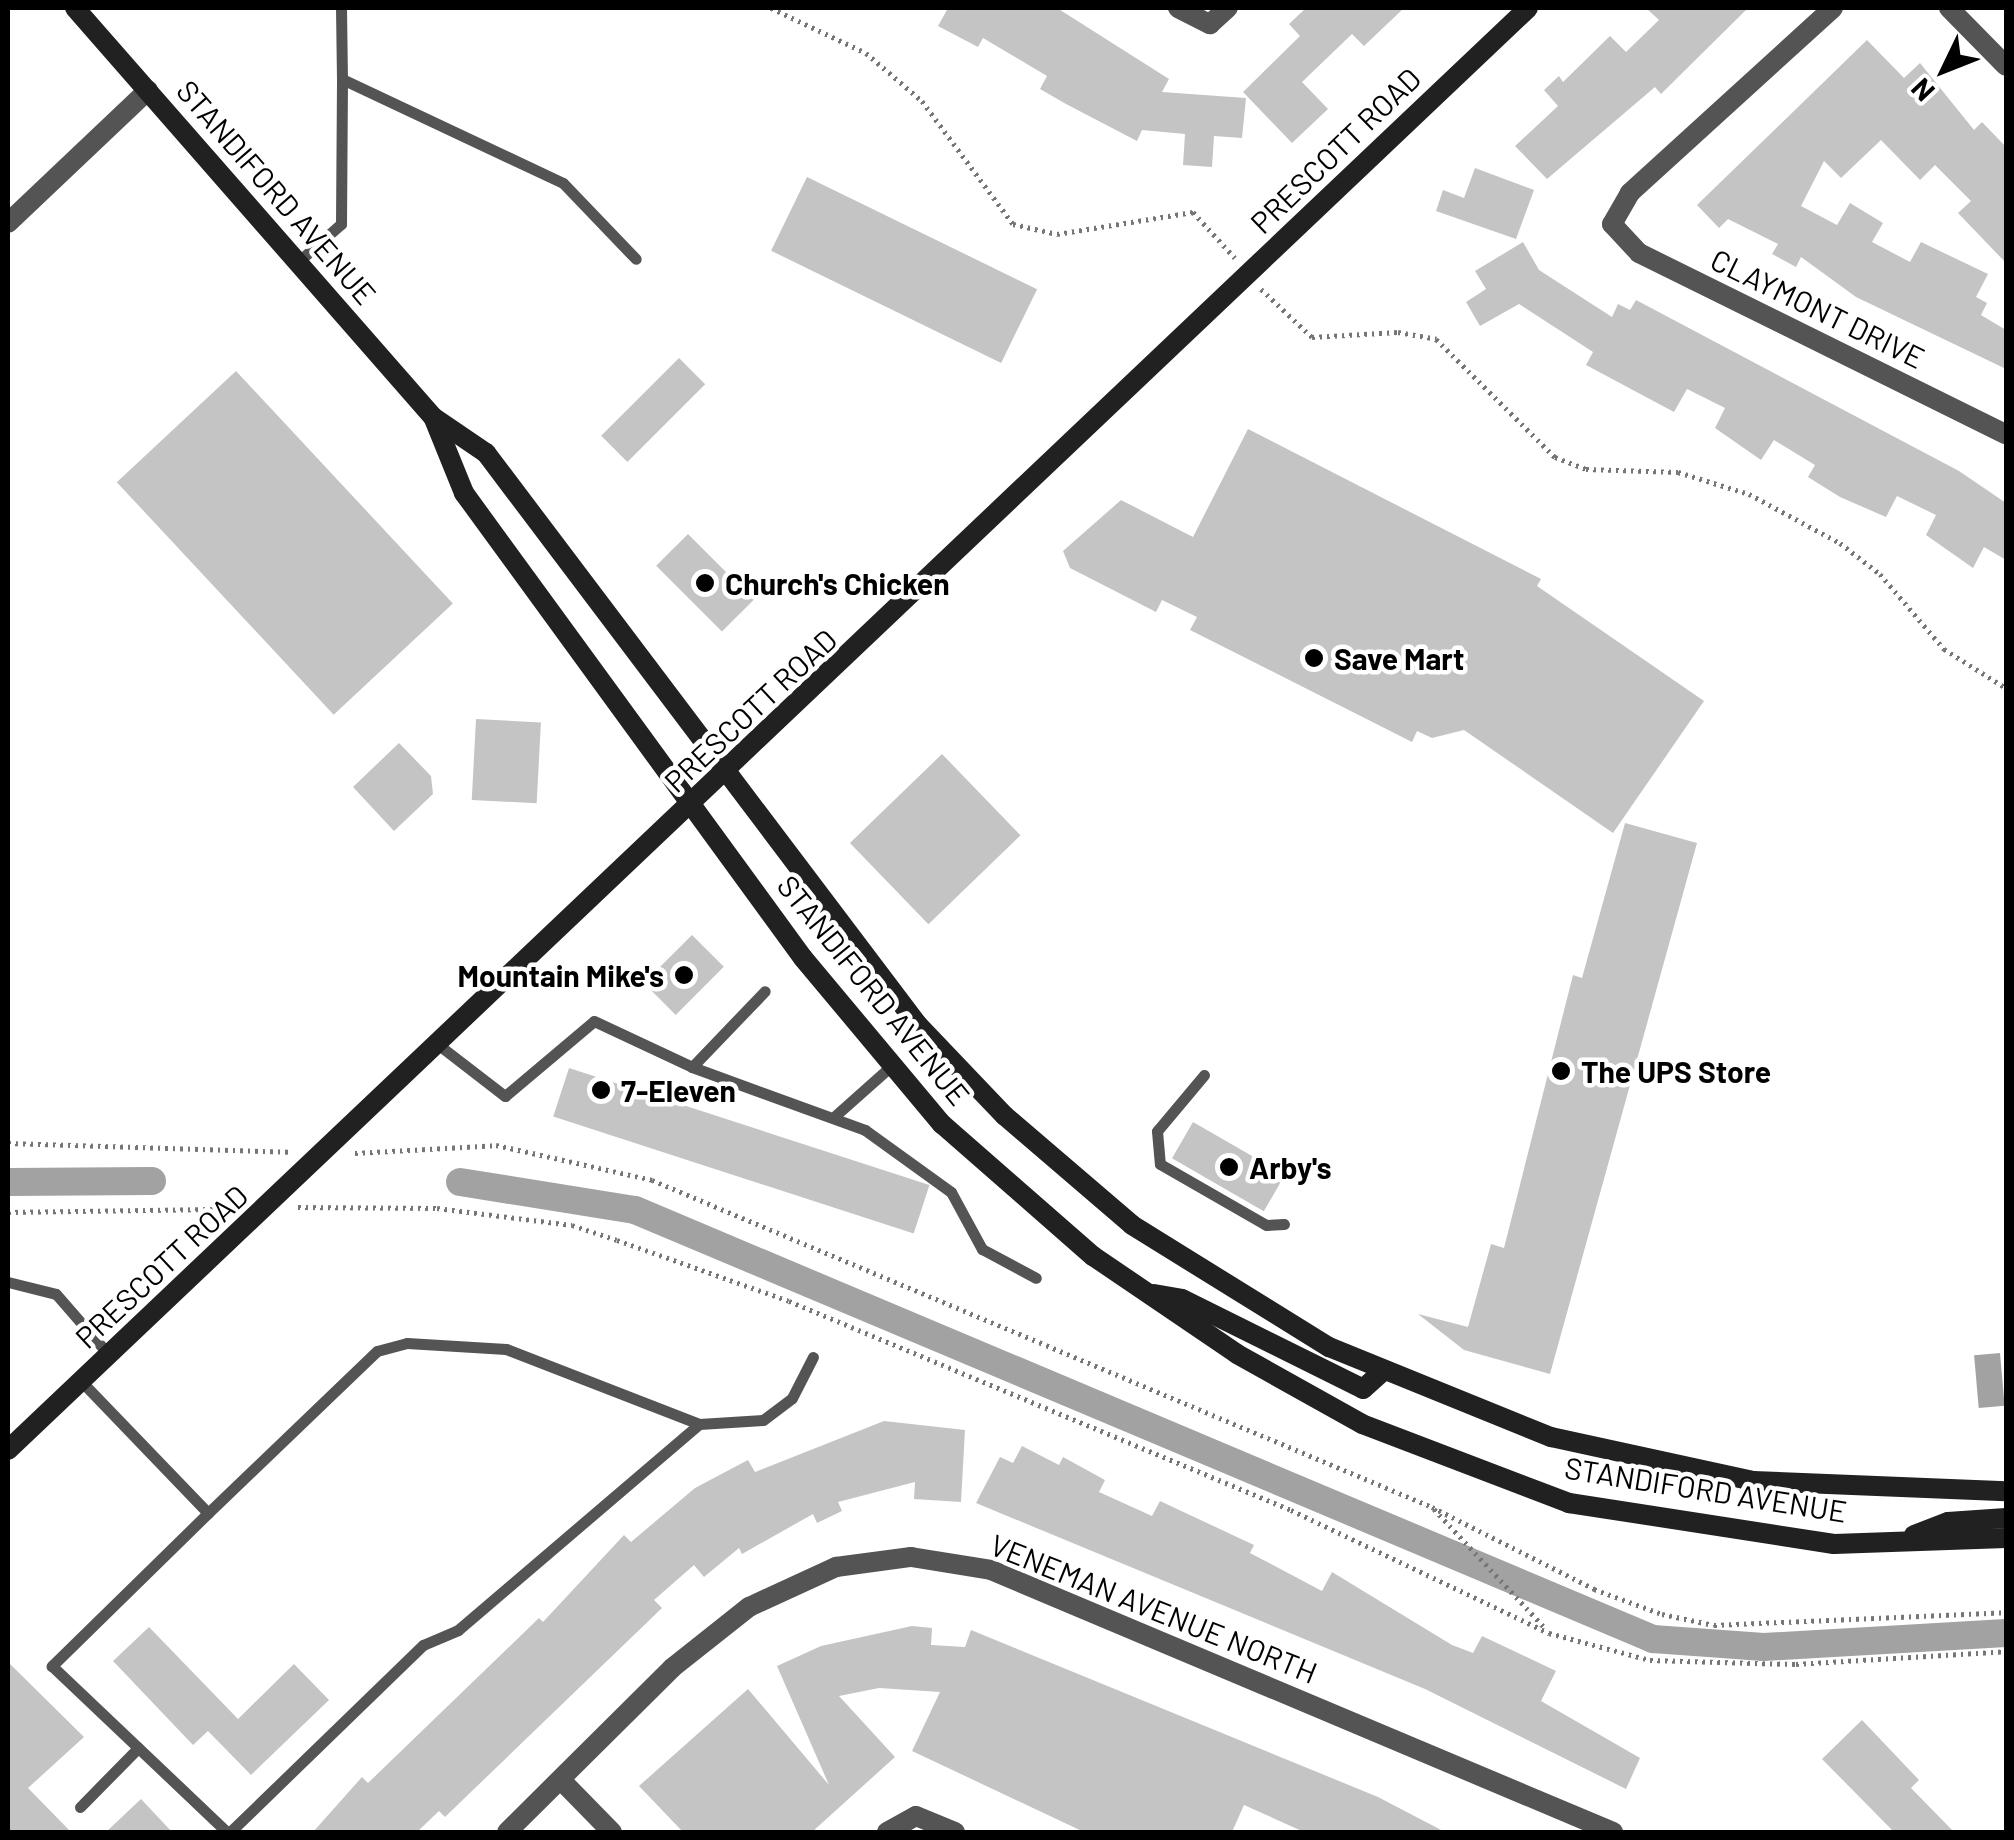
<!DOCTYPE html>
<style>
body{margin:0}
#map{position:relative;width:2014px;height:1840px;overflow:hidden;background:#fff;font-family:Barlow,sans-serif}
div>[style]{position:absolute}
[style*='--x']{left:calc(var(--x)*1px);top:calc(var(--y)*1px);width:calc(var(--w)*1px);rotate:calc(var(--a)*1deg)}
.water>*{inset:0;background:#a2a2a2;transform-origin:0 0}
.canal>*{height:28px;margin:-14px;padding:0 14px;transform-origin:14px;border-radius:14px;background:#a2a2a2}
.building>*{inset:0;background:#c4c4c4;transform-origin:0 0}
.path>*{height:5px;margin-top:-2.5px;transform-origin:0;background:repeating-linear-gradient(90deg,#767676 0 2.5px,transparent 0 7.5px)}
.lane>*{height:11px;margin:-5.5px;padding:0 5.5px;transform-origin:5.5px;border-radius:5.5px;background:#545454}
.street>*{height:20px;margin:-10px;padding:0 10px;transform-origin:10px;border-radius:10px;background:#545454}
.secondary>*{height:20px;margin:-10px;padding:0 10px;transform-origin:10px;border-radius:10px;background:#212121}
.dots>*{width:28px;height:28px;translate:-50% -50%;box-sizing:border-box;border:5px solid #fff;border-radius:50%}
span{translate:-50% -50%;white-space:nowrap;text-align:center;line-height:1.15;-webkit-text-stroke:9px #fff;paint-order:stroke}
.street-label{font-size:30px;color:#000}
.poi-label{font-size:30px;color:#000;font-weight:700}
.left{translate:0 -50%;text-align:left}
.right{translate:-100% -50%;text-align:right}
.frame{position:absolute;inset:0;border:10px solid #000;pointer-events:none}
.north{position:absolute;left:1894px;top:20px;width:100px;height:100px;-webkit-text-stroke:8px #fff;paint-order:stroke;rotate:227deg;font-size:28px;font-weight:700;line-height:40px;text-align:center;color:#000}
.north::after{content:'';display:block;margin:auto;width:35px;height:45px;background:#000;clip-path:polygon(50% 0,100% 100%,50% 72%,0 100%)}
</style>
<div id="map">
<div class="water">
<i style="left:2000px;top:1353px;width:53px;height:26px;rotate:85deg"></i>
</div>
<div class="canal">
<i style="--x:8;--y:1182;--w:144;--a:-0.4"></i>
<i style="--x:460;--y:1182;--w:177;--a:9.1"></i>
<i style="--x:635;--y:1210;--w:1105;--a:22.85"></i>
<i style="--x:1653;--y:1639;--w:111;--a:4.1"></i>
<i style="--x:1764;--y:1647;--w:242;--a:-3.3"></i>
</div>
<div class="building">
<i style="clip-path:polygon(948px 8px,1057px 8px,1169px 79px,1162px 92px,1246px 98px,1242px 138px,1214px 136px,1212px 167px,1183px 165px,1185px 134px,1142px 130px,1137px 141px,1066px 104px,1040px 89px,1047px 76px,983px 38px,978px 47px,938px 26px)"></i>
<i style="clip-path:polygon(1306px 8px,1404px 8px,1364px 46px,1352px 34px,1302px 82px,1328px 109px,1292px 143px,1243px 92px,1300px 36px,1289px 24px)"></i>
<i style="clip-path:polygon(1646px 8px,1748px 8px,1661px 94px,1655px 87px,1547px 179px,1515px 146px,1558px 106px,1544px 90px,1559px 76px,1563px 82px,1610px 36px,1626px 52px,1659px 20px)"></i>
<i style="clip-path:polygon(1867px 40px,1904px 78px,1920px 63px,1974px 130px,1982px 122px,2006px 147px,2006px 263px,1958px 213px,1971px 201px,1935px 165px,1920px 180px,1881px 140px,1841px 178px,1824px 161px,1801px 206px,1837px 225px,1850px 203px,1883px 223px,1872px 242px,1910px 262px,1921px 242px,1988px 274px,1976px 297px,1987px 303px,1981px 315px,2006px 330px,2006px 369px,1856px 297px,1801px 257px,1796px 267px,1772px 254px,1778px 244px,1728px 219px,1719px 228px,1697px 205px)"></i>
<i style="clip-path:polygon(1475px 168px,1534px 190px,1516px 239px,1436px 211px,1443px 190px,1464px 198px)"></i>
<i style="left:807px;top:177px;width:256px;height:82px;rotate:26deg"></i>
<i style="clip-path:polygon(1523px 242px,1539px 270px,1612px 317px,1618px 304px,1630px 310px,1636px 300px,1959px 471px,2006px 503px,2006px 560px,1984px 547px,1973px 568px,1926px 535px,1936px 515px,1897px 496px,1886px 517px,1840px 497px,1808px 477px,1815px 465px,1774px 440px,1761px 460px,1715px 428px,1725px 408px,1687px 389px,1674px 412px,1586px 365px,1593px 352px,1519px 304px,1480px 326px,1466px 302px,1486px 289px,1475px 271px)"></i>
<i style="left:679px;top:358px;width:37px;height:110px;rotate:45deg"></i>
<i style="left:236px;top:371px;width:318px;height:163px;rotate:47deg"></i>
<i style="clip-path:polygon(1248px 429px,1541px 579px,1537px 586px,1704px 701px,1613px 833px,1464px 730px,1432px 738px,1417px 731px,1412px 742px,1190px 630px,1197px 617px,1162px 600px,1156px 612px,1070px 568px,1063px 551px,1121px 500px,1193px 537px)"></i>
<i style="left:688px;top:534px;width:93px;height:45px;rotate:45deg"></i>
<i style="left:476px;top:719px;width:65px;height:81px;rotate:3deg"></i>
<i style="clip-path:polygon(399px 743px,431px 776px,433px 794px,394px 831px,353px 787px)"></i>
<i style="left:942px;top:754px;width:113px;height:128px;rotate:46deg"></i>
<i style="clip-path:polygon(1625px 823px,1697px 843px,1550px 1374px,1464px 1350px,1418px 1314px,1468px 1327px,1491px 1244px,1504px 1248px,1573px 975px,1582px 978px)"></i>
<i style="left:692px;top:935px;width:45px;height:68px;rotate:45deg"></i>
<i style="left:569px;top:1068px;width:379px;height:51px;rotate:18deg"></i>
<i style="left:1193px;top:1122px;width:106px;height:42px;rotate:30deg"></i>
<i style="clip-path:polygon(884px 1421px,965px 1430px,961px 1502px,914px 1499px,915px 1482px,838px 1502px,842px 1511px,817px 1523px,813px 1514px,742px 1554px,739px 1548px,704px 1577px,694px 1565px,654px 1600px,662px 1608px,445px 1817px,439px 1811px,417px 1832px,313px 1832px,362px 1777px,368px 1783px,539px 1618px,543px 1622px,624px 1535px,631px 1542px,695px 1488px,748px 1460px,755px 1472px)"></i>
<i style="clip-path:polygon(1022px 1446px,1059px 1465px,1063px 1457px,1105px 1480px,1099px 1492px,1152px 1516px,1160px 1501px,1254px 1545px,1250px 1553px,1322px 1591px,1332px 1572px,1452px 1645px,1473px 1653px,1482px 1636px,1556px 1671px,1541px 1701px,1640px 1758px,1626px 1789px,1425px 1689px,976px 1503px,1000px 1457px,1013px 1463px)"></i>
<i style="clip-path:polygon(912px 1626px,932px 1628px,931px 1645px,965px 1647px,971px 1630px,1378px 1797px,1445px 1832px,1304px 1832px,1244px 1805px,1232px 1832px,1084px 1832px,912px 1751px,940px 1692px,879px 1688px,839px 1696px,895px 1757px,812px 1832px,683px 1832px,639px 1786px,748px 1689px,829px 1785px,777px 1666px,821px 1646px)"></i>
<i style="clip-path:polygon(149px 1627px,238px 1719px,294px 1664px,329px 1700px,251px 1775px,208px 1731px,193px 1745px,113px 1661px)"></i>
<i style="clip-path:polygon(8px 1662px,84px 1737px,28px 1788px,71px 1832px,8px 1832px)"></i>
<i style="clip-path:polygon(1862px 1720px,1919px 1780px,1911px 1788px,1954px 1832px,1894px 1832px,1822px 1759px)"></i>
<i style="clip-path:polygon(141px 1799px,172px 1832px,106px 1832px)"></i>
</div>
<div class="path">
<i style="--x:771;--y:8;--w:105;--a:25.3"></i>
<i style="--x:866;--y:53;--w:74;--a:40.6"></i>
<i style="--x:922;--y:101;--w:153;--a:53.5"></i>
<i style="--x:1013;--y:224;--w:45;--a:12.8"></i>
<i style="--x:1057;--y:234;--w:138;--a:-9.2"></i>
<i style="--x:1193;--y:212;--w:62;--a:47.6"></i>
<i style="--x:1261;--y:289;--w:70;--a:43.3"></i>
<i style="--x:1312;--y:337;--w:86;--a:-3.3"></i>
<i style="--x:1398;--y:332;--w:39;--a:10"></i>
<i style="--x:1436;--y:339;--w:168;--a:44.8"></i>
<i style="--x:1555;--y:457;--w:33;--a:21"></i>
<i style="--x:1586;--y:469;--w:92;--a:1.9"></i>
<i style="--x:1678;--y:472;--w:74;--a:17.2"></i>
<i style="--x:1749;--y:494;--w:103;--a:28.3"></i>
<i style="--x:1840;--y:543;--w:51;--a:37.8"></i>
<i style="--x:1880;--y:574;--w:99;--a:49.5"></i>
<i style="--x:1944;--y:649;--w:73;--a:32.2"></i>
<i style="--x:8;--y:1143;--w:281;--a:1.8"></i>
<i style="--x:355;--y:1153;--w:141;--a:-3.2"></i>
<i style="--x:496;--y:1145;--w:160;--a:12.6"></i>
<i style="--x:652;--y:1180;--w:846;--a:22.74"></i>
<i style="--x:1432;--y:1507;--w:182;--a:26.8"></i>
<i style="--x:1594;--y:1589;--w:72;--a:20.2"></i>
<i style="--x:1662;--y:1614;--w:53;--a:11.9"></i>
<i style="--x:1714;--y:1625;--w:292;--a:-2.5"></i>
<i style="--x:298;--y:1207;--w:139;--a:0.4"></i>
<i style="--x:437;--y:1208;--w:136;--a:7.2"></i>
<i style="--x:572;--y:1225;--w:47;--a:18.4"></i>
<i style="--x:617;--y:1240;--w:182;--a:19.5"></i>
<i style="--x:789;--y:1301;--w:544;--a:22.6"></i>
<i style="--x:1291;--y:1510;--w:286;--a:25.5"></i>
<i style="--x:1549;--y:1633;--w:105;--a:15"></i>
<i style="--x:1650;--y:1660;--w:146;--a:1.6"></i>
<i style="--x:1796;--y:1664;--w:210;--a:-3.5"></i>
<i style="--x:8;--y:1212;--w:224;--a:-0.8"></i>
<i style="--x:1434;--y:1509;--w:164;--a:47"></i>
</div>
<div class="lane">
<i style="--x:341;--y:8;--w:71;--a:89.2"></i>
<i style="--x:299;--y:261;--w:56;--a:-41.4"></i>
<i style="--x:341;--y:224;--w:145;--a:-89.6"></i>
<i style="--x:342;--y:79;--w:244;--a:25.2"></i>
<i style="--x:563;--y:183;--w:105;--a:46.2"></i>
<i style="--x:440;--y:1046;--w:82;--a:37.6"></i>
<i style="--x:505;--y:1096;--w:116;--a:-40.1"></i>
<i style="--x:594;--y:1021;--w:108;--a:25.1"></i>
<i style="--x:692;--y:1067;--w:184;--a:20"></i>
<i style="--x:865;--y:1130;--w:106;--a:35.8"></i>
<i style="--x:951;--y:1192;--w:65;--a:61.5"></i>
<i style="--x:982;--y:1249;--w:61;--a:28.2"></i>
<i style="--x:692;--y:1067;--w:105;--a:-46.2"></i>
<i style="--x:1204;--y:1075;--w:73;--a:130"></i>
<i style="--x:1157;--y:1131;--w:33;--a:85"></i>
<i style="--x:1160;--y:1164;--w:122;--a:29.9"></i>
<i style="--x:1266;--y:1225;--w:18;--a:-3"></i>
<i style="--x:836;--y:1115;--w:74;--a:-41.7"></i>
<i style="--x:8;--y:1282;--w:49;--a:14"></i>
<i style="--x:56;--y:1294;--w:81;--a:49"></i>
<i style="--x:81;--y:1381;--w:183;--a:46.1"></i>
<i style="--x:208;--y:1513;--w:234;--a:-43.8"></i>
<i style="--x:377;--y:1351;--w:31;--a:-15"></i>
<i style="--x:407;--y:1343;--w:99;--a:3.5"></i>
<i style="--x:506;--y:1349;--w:207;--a:21.2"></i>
<i style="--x:699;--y:1424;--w:64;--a:-3.6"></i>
<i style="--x:763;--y:1420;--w:36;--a:-37"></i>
<i style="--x:792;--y:1398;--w:46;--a:-62.9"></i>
<i style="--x:208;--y:1513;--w:219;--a:135.6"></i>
<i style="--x:52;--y:1666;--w:241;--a:43.5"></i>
<i style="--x:80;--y:1807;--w:83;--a:-45.5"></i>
<i style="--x:230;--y:1832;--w:269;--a:-44.1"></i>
<i style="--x:423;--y:1645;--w:38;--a:-23"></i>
<i style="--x:458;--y:1630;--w:317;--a:-40.5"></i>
</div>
<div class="street">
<i style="--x:1178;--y:8;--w:36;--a:27"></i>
<i style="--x:1210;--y:24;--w:24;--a:-42"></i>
<i style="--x:1833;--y:8;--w:275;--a:137.7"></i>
<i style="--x:1630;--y:193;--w:36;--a:120"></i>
<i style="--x:1612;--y:224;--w:40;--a:47"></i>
<i style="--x:1639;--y:253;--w:409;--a:26.3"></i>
<i style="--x:1949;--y:8;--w:81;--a:45.5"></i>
<i style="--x:8;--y:223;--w:193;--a:-43.5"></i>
<i style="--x:561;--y:1780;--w:73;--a:45.6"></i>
<i style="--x:507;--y:1832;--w:233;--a:-44.8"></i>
<i style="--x:672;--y:1668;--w:98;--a:-38.4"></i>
<i style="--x:749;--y:1607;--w:96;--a:-24.7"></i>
<i style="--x:836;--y:1567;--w:76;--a:-7.6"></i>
<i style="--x:911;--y:1557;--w:81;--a:9.2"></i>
<i style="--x:991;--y:1570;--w:675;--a:22.84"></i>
<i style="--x:887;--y:1832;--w:33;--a:-29"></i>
<i style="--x:916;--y:1816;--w:42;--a:22.3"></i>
</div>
<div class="secondary">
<i style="--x:75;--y:8;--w:544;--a:48.8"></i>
<i style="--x:433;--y:417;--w:64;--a:34.2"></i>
<i style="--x:486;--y:453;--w:715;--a:52.95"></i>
<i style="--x:917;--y:1024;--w:127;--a:46.3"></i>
<i style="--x:1005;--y:1116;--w:167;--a:40.6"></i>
<i style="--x:1132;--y:1225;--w:232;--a:31.8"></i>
<i style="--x:1329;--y:1347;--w:240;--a:22.1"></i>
<i style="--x:1551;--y:1437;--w:207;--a:12.3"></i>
<i style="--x:1753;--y:1481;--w:253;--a:2.3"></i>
<i style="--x:434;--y:419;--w:80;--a:67.9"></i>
<i style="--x:464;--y:493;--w:575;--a:53.91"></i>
<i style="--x:803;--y:958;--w:217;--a:50.1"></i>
<i style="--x:942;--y:1124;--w:201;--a:41.2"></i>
<i style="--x:1093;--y:1256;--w:174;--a:34.2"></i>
<i style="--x:1237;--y:1354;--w:143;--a:29.2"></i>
<i style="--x:1362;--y:1424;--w:222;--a:20.9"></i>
<i style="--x:1569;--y:1503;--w:268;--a:8.8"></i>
<i style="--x:1834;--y:1544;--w:172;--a:-2"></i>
<i style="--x:1154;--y:1294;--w:28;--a:10"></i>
<i style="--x:1182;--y:1299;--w:202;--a:26.4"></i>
<i style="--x:1363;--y:1389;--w:25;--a:-42"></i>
<i style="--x:8;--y:1450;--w:2095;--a:-43.49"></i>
<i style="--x:1914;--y:1535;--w:36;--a:-21"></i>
<i style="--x:1948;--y:1522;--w:58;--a:-3.9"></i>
</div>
<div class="dots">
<i style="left:705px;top:583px;background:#000"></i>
<i style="left:1314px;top:658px;background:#000"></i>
<i style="left:684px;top:975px;background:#000"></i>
<i style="left:1561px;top:1071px;background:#000"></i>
<i style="left:601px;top:1090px;background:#000"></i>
<i style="left:1229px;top:1167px;background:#000"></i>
</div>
<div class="street-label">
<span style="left:1335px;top:150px;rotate:-44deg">PRESCOTT ROAD</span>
<span style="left:277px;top:192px;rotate:49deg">STANDIFORD AVENUE</span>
<span style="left:1818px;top:308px;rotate:26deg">CLAYMONT DRIVE</span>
<span style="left:750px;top:710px;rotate:-43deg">PRESCOTT ROAD</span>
<span style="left:874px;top:990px;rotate:51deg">STANDIFORD AVENUE</span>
<span style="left:161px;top:1266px;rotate:-43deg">PRESCOTT ROAD</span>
<span style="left:1706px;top:1489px;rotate:9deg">STANDIFORD AVENUE</span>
<span style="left:1154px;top:1608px;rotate:22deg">VENEMAN AVENUE NORTH</span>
</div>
<div class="poi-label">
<span class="left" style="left:725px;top:583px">Church's Chicken</span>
<span class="left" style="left:1334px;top:658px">Save Mart</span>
<span class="right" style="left:664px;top:975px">Mountain Mike's</span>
<span class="left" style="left:1581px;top:1071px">The UPS Store</span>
<span class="left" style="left:621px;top:1090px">7-Eleven</span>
<span class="left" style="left:1249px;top:1167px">Arby's</span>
</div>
<div class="frame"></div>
<div class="north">N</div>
</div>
